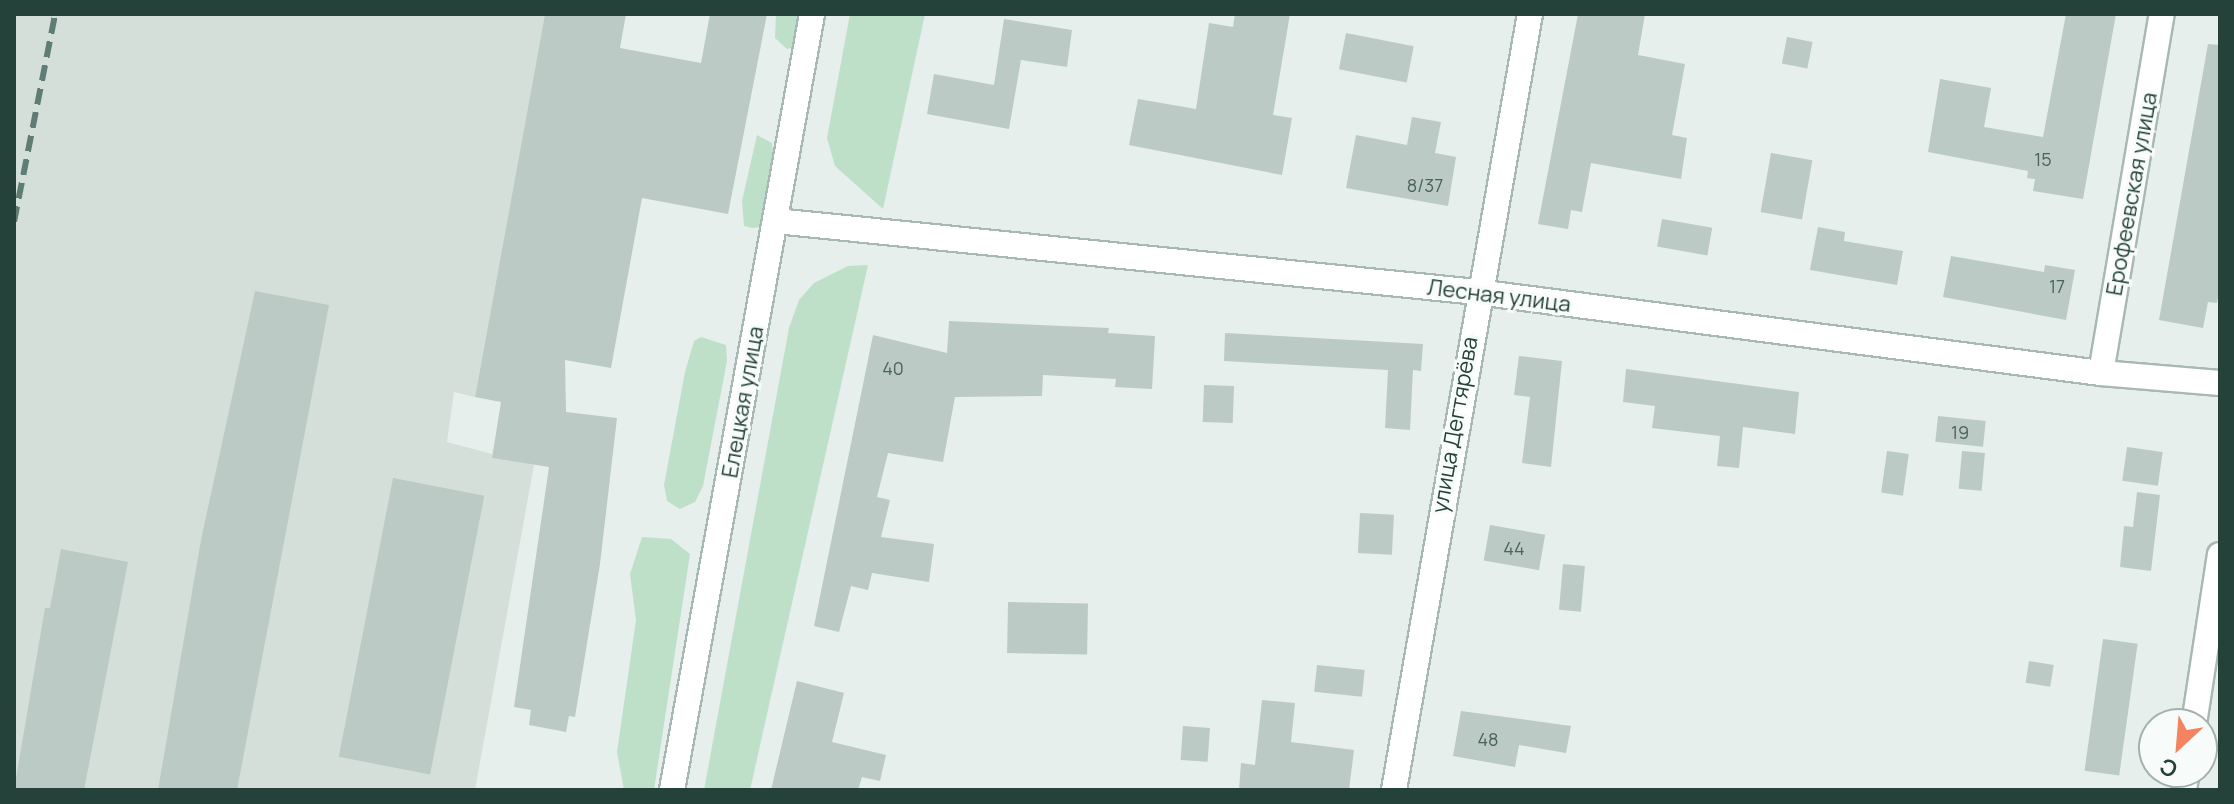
<!DOCTYPE html>
<html>
<head>
<meta charset="utf-8">
<style>
  body { margin:0 }
  #map { position:relative; width:2234px; height:804px; overflow:hidden; background:#e6efeb; font-family:Manrope,sans-serif }
  div>[style] { position:absolute }
  .built>* { inset:0; background:#d4dfda }
  .green>* { inset:0; background:#bfe0c8 }
  .building>* { inset:0; background:#bbcac4; transform-origin:0 0 }
  .roads { filter:drop-shadow(2px 0 #a8b8b2) drop-shadow(-2px 0 #a8b8b2) drop-shadow(0 2px #a8b8b2) drop-shadow(0 -2px #a8b8b2) }
  .street>* { height:24px; margin:-12px; padding:0 12px; transform-origin:12px; border-radius:12px; background:#fff }
  .secondary>* { height:24px; margin:-12px; padding:0 12px; transform-origin:12px; border-radius:12px; background:#fff }
  .rail>* { height:6px; margin-top:-3px; transform-origin:0; background:repeating-linear-gradient(90deg,#5f7d75 0 16px,transparent 0 24px) }
  span { translate:-50% -50%; white-space:nowrap; text-align:center; line-height:1.15; -webkit-text-stroke:6px #f7fbf9; paint-order:stroke }
  .number-label { font-size:18px; color:#4a645c }
  .number-label span { -webkit-text-stroke-width:0 }
  .street-label { font-size:22px; color:#24423a }
  .frame { position:absolute; inset:0; border:16px solid #24423a; pointer-events:none }
  .north { position:absolute; left:2138px; top:708px; width:80px; height:80px; box-sizing:border-box; background:#f7fbf9; border:2px solid #a3b1ad; border-radius:50%; rotate:206deg; font-size:22px; font-weight:700; line-height:32px; text-align:center; color:#24423a }
  .north::after { content:''; display:block; margin:auto; width:28px; height:36px; background:#f4845f; clip-path:polygon(50% 0,100% 100%,50% 72%,0 100%) }
</style>
</head>
<body>
<div id="map">
  <div class="built">
    <div style="clip-path:polygon(14px 14px,545px 14px,475px 397px,454px 392px,447px 442px,534px 465px,475px 790px,14px 790px)"></div>
  </div>
  <div class="green">
    <div style="clip-path:polygon(776px 14px,802px 14px,795px 47px,787px 49px,775px 38px)"></div>
    <div style="clip-path:polygon(850px 14px,925px 14px,883px 209px,835px 166px,827px 138px)"></div>
    <div style="clip-path:polygon(757px 135px,772px 143px,775px 170px,764px 219px,761px 227px,752px 228px,744px 226px,742px 201px)"></div>
    <div style="clip-path:polygon(868px 265px,750px 790px,704px 790px,789px 328px,799px 300px,814px 283px,848px 266px)"></div>
    <div style="clip-path:polygon(701px 337px,726px 345px,727px 361px,703px 486px,695px 502px,680px 509px,667px 501px,664px 485px,685px 372px,694px 341px)"></div>
    <div style="clip-path:polygon(642px 537px,671px 539px,690px 554px,654px 790px,624px 790px,617px 752px,636px 620px,630px 574px)"></div>
  </div>
  <div class="building">
    <div style="clip-path:polygon(545px 14px,626px 14px,620px 48px,701px 63px,710px 14px,767px 14px,728px 214px,642px 198px,611px 368px,565px 360px,566px 412px,617px 418px,600px 564px,575px 717px,569px 716px,566px 732px,529px 725px,531px 710px,514px 707px,549px 467px,492px 458px,501px 402px,475px 397px)"></div>
    <div style="clip-path:polygon(1235px 14px,1290px 14px,1273px 115px,1292px 118px,1282px 175px,1129px 145px,1138px 99px,1196px 109px,1209px 23px,1233px 27px)"></div>
    <div style="clip-path:polygon(1578px 14px,1645px 14px,1638px 55px,1685px 64px,1672px 135px,1687px 138px,1681px 179px,1591px 163px,1582px 212px,1571px 210px,1568px 229px,1538px 224px)"></div>
    <div style="clip-path:polygon(2066px 14px,2116px 14px,2083px 199px,2033px 191px,2035px 179px,2027px 178px,2028px 171px,1928px 152px,1940px 79px,1991px 88px,1984px 127px,2043px 137px)"></div>
    <div style="clip-path:polygon(1004px 19px,1072px 30px,1067px 67px,1021px 60px,1009px 129px,927px 114px,934px 74px,994px 85px)"></div>
    <div style="left:1346px;top:33px;width:69px;height:37px;rotate:11deg"></div>
    <div style="left:1787px;top:37px;width:26px;height:27px;rotate:11deg"></div>
    <div style="clip-path:polygon(2208px 44px,2220px 45px,2220px 284px,2217px 303px,2208px 302px,2203px 328px,2159px 320px)"></div>
    <div style="clip-path:polygon(1412px 117px,1441px 122px,1435px 153px,1456px 157px,1448px 206px,1346px 188px,1356px 135px,1407px 145px)"></div>
    <div style="left:1771px;top:153px;width:42px;height:60px;rotate:10deg"></div>
    <div style="left:1662px;top:219px;width:51px;height:28px;rotate:10deg"></div>
    <div style="clip-path:polygon(1818px 227px,1845px 232px,1844px 241px,1903px 251px,1897px 285px,1810px 270px)"></div>
    <div style="clip-path:polygon(1951px 256px,2044px 272px,2045px 265px,2075px 270px,2066px 320px,1943px 297px)"></div>
    <div style="clip-path:polygon(255px 291px,329px 305px,237px 790px,158px 790px,201px 540px)"></div>
    <div style="clip-path:polygon(949px 321px,1109px 328px,1108px 333px,1155px 336px,1152px 389px,1115px 387px,1116px 379px,1043px 375px,1042px 396px,955px 397px,943px 462px,888px 453px,877px 497px,890px 500px,881px 537px,934px 544px,929px 582px,872px 573px,868px 590px,851px 586px,839px 632px,814px 626px,873px 335px,947px 353px)"></div>
    <div style="clip-path:polygon(1225px 333px,1423px 344px,1421px 371px,1413px 370px,1410px 430px,1385px 428px,1388px 370px,1224px 361px)"></div>
    <div style="clip-path:polygon(1519px 356px,1562px 361px,1551px 467px,1522px 463px,1530px 397px,1514px 395px)"></div>
    <div style="clip-path:polygon(1626px 369px,1799px 392px,1795px 434px,1743px 427px,1739px 468px,1717px 466px,1720px 436px,1652px 428px,1655px 406px,1623px 402px)"></div>
    <div style="left:1204px;top:385px;width:30px;height:37px;rotate:2deg"></div>
    <div style="left:1938px;top:416px;width:48px;height:26px;rotate:6deg"></div>
    <div style="left:2127px;top:447px;width:36px;height:34px;rotate:8deg"></div>
    <div style="left:1887px;top:451px;width:22px;height:42px;rotate:8deg"></div>
    <div style="left:1962px;top:451px;width:23px;height:38px;rotate:5deg"></div>
    <div style="left:393px;top:478px;width:93px;height:284px;rotate:11deg"></div>
    <div style="clip-path:polygon(2137px 492px,2160px 495px,2151px 571px,2120px 567px,2124px 526px,2133px 527px)"></div>
    <div style="left:1360px;top:513px;width:34px;height:40px;rotate:3deg"></div>
    <div style="left:1490px;top:525px;width:56px;height:36px;rotate:10deg"></div>
    <div style="clip-path:polygon(61px 549px,128px 562px,84px 790px,14px 790px,45px 608px,50px 608px)"></div>
    <div style="left:1563px;top:564px;width:22px;height:46px;rotate:5deg"></div>
    <div style="left:1008px;top:602px;width:80px;height:51px;rotate:1deg"></div>
    <div style="left:2103px;top:639px;width:35px;height:133px;rotate:8deg"></div>
    <div style="left:2029px;top:661px;width:25px;height:22px;rotate:9deg"></div>
    <div style="left:1317px;top:665px;width:48px;height:27px;rotate:6deg"></div>
    <div style="clip-path:polygon(797px 681px,844px 693px,832px 742px,886px 755px,880px 781px,862px 777px,858px 790px,771px 790px)"></div>
    <div style="clip-path:polygon(1262px 700px,1295px 703px,1291px 742px,1354px 750px,1349px 790px,1239px 790px,1241px 763px,1255px 765px)"></div>
    <div style="clip-path:polygon(1461px 711px,1571px 726px,1566px 753px,1519px 745px,1515px 767px,1453px 756px)"></div>
    <div style="left:1183px;top:726px;width:27px;height:34px;rotate:4deg"></div>
  </div>
  <div class="roads">
    <div class="street">
      <div style="left:776px;top:221px;width:705px;rotate:5.78deg"></div>
      <div style="left:1477px;top:292px;width:629px;rotate:7.4deg"></div>
      <div style="left:2101px;top:373px;width:119px;rotate:4.8deg"></div>
      <div style="left:2101px;top:373px;width:364px;rotate:-80.4deg"></div>
      <div style="left:2194px;top:724px;width:171px;rotate:-81.3deg"></div>
      <div style="left:1394px;top:790px;width:788px;rotate:-80.06deg"></div>
      <div style="left:2184px;top:790px;width:18px;rotate:-81deg"></div>
    </div>
    <div class="secondary">
      <div style="left:672px;top:790px;width:789px;rotate:-79.77deg"></div>
    </div>
  </div>
  <div class="rail">
    <div style="left:14px;top:222px;width:212px;rotate:-78.8deg"></div>
  </div>
  <div class="number-label">
    <span style="left:2043px;top:159px">15</span>
    <span style="left:1425px;top:185px">8/37</span>
    <span style="left:2057px;top:286px">17</span>
    <span style="left:893px;top:368px">40</span>
    <span style="left:1960px;top:432px">19</span>
    <span style="left:1514px;top:548px">44</span>
    <span style="left:1488px;top:739px">48</span>
  </div>
  <div class="street-label">
    <span style="left:2132px;top:194px;rotate:-80deg">Ерофеевская улица</span>
    <span style="left:1499px;top:296px;rotate:7deg">Лесная улица</span>
    <span style="left:743px;top:402px;rotate:-80deg">Елецкая улица</span>
    <span style="left:1455px;top:425px;rotate:-80deg">улица Дегтярёва</span>
  </div>
  <div class="frame"></div>
  <div class="north">С</div>
</div>
</body>
</html>
